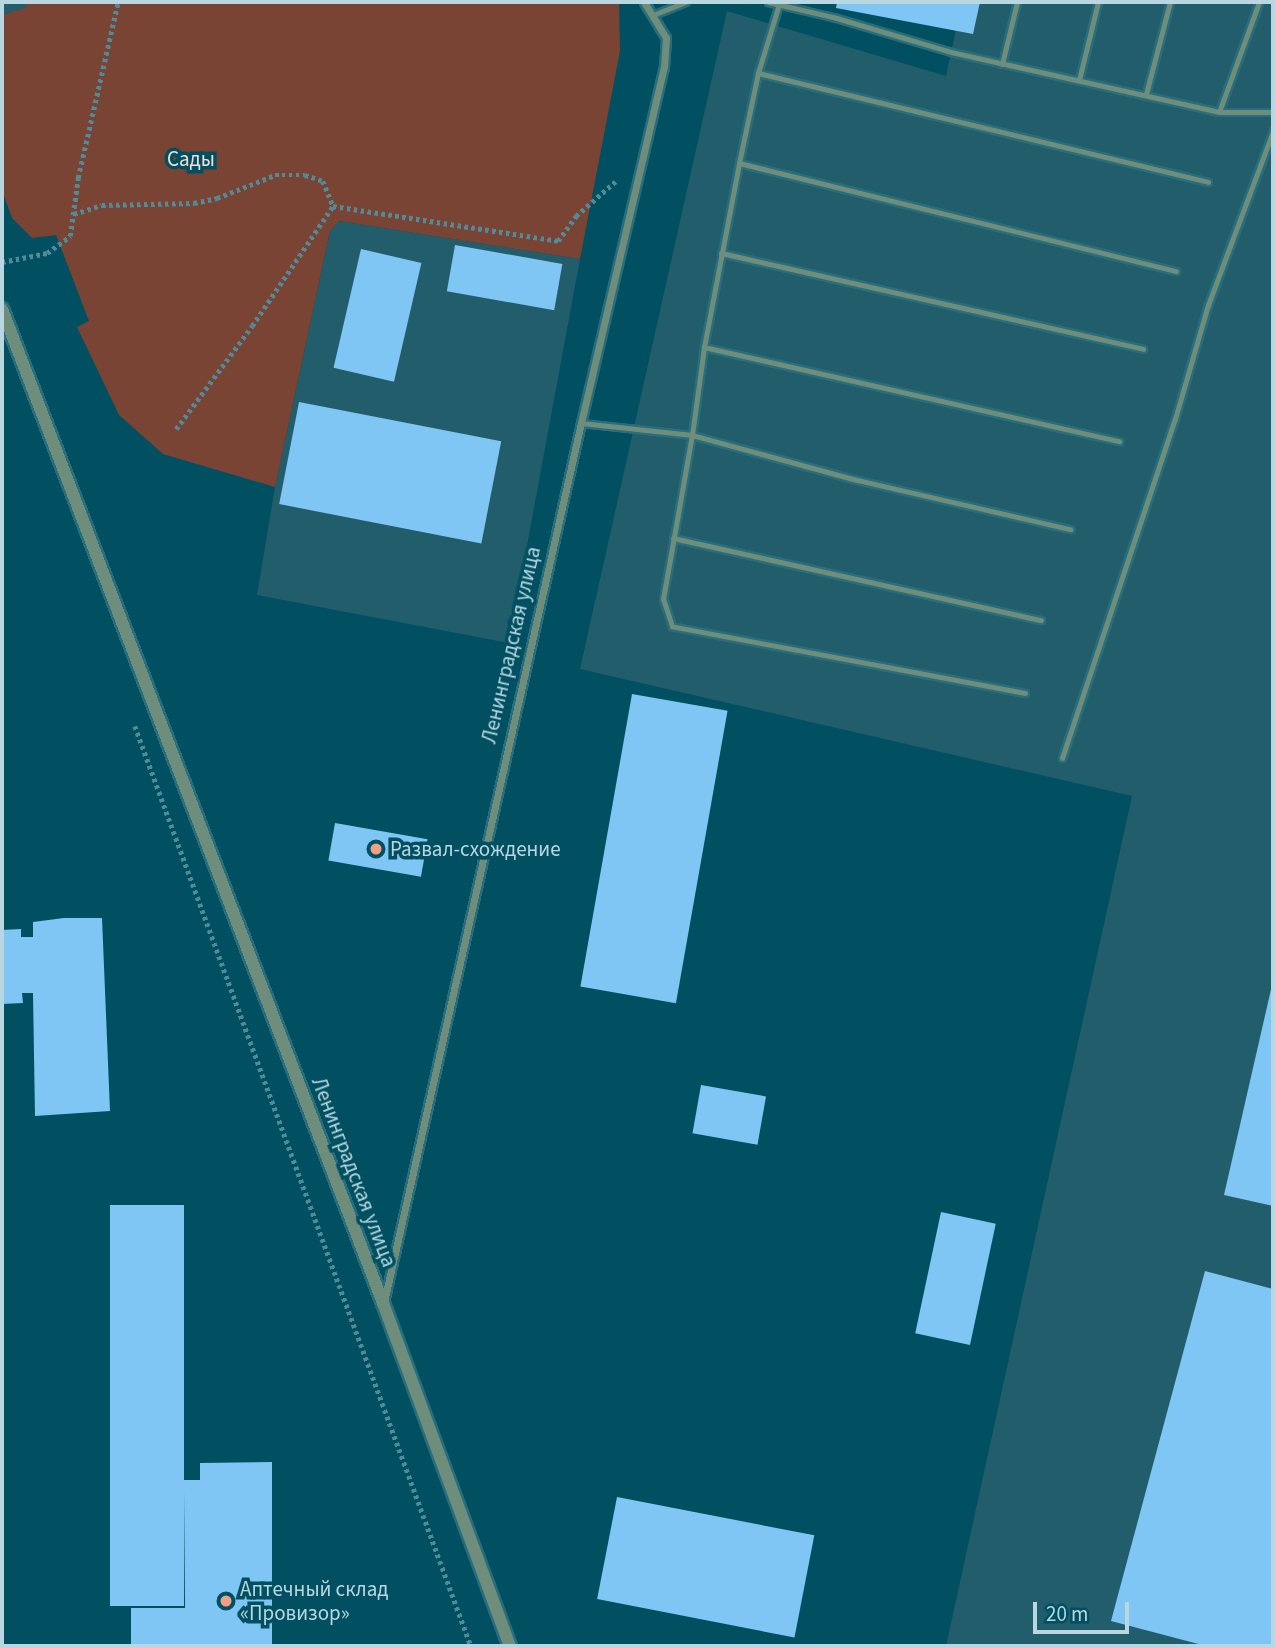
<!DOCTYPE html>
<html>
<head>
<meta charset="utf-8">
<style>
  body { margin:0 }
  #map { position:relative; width:1275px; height:1648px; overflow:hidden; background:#005061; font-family:"Source Sans 3",sans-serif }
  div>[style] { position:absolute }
  .built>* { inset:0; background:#225d6c }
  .green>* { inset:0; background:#794433 }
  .building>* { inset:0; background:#80c6f5; transform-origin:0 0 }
  .path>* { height:4.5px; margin-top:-2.25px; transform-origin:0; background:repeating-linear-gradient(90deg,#518b99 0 3.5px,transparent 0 7px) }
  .roads { filter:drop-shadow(2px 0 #286e7d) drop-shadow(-2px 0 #286e7d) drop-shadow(0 2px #286e7d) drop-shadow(0 -2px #286e7d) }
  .service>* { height:5px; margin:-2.5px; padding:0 2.5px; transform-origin:2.5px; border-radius:2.5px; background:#6e8d7b }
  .minor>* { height:7px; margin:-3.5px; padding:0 3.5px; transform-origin:3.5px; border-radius:3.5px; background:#6e8d7b }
  .tertiary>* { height:12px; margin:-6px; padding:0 6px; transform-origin:6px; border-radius:6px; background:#6e8d7b }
  .dots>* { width:19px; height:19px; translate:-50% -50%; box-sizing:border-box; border:4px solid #005061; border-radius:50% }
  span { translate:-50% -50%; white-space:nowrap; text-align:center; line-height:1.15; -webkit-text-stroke:7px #005061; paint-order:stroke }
  .park-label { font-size:21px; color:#f3ddd6 }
  .street-label { font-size:21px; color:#b8d7e1 }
  .poi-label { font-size:21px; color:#b8d7e1 }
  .left { translate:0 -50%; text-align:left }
  .frame { position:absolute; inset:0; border:4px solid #b8d7e1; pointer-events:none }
  .scale { position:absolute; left:1033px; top:1602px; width:96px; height:32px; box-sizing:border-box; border:4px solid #b8d7e1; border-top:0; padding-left:9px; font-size:21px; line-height:24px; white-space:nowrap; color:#b8d7e1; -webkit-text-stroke:5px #005061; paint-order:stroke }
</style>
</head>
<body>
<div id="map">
  <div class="built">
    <div style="clip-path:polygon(2px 2px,25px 2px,27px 7px,2px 15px)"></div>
    <div style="clip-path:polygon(962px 2px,1273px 2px,1273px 1646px,946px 1646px,1132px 796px,580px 669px,727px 11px,946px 76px)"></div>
    <div style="clip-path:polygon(339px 221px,580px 259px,509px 643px,257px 595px,275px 487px,330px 231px)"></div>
  </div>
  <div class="green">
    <div style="clip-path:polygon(25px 2px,619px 2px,620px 51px,580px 259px,339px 221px,330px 231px,275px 487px,163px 454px,119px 415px,77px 327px,89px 321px,56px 235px,32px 238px,12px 218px,2px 190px,2px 15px,27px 7px)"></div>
  </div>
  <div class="building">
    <div style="clip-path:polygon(837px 2px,980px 2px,973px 34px,836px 8px)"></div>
    <div style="left:455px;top:245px;width:109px;height:47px;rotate:10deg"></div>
    <div style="left:361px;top:249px;width:62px;height:122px;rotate:13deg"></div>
    <div style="left:299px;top:402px;width:206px;height:104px;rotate:11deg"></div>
    <div style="left:632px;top:694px;width:97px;height:297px;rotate:10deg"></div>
    <div style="left:335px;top:823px;width:94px;height:38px;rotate:10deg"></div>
    <div style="clip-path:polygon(64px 918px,102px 918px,110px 1111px,35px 1116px,33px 993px,22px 993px,23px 1003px,2px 1004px,2px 930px,21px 929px,21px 937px,33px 937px,33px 922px)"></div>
    <div style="clip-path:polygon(1272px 985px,1273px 985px,1273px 1206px,1224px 1195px)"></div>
    <div style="left:701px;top:1085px;width:66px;height:49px;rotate:10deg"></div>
    <div style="clip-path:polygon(110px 1205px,184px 1205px,184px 1480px,200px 1480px,200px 1463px,272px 1462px,272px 1646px,131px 1646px,131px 1608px,185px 1608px,185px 1491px,184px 1606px,110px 1606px)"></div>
    <div style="left:941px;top:1212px;width:56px;height:124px;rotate:12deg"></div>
    <div style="clip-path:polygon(1205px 1271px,1273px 1289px,1273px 1646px,1206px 1646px,1111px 1621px)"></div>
    <div style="left:617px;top:1497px;width:201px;height:104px;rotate:11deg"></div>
  </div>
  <div class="path">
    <div style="left:74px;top:214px;width:29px;rotate:-18deg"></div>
    <div style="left:102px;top:205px;width:92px;rotate:-1.2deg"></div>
    <div style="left:194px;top:203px;width:24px;rotate:-12deg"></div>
    <div style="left:217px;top:198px;width:62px;rotate:-21.6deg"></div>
    <div style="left:275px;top:175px;width:30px"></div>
    <div style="left:305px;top:175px;width:19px;rotate:18deg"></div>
    <div style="left:323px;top:181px;width:27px;rotate:68deg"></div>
    <div style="left:333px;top:206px;width:228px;rotate:8.8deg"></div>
    <div style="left:558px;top:241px;width:31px;rotate:-54deg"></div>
    <div style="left:576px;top:216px;width:55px;rotate:-41.3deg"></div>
    <div style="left:2px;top:262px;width:46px;rotate:-11.3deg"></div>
    <div style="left:47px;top:253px;width:29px;rotate:-36deg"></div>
    <div style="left:70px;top:236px;width:59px;rotate:-82.1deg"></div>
    <div style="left:78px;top:178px;width:180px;rotate:-77.2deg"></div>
    <div style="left:176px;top:429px;width:128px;rotate:-53.6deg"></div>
    <div style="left:252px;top:326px;width:145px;rotate:-56deg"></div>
    <div style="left:135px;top:726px;width:979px;rotate:69.94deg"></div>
  </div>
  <div class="roads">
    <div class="service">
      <div style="left:768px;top:2px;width:67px;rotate:13deg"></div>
      <div style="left:833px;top:17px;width:123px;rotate:16.5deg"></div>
      <div style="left:951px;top:52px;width:275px;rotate:12.6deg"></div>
      <div style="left:1219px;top:112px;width:54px"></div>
      <div style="left:653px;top:15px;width:35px;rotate:-22deg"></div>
      <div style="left:1002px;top:64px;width:64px;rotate:-76.4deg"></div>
      <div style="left:758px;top:73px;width:463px;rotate:13.6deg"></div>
      <div style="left:1079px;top:80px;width:80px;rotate:-76.3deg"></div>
      <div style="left:1146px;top:94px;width:95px;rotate:-75.4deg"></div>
      <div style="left:1219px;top:112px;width:117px;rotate:-70deg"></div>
      <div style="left:739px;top:163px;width:450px;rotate:13.9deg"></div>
      <div style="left:721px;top:253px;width:433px;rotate:12.8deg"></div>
      <div style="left:704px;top:347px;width:426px;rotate:12.8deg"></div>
      <div style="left:581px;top:423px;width:112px;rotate:6.2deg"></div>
      <div style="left:692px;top:435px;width:89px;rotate:-82.2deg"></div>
      <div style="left:704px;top:347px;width:187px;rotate:-79.2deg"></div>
      <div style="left:739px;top:163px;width:92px;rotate:-78.1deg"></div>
      <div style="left:758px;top:73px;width:72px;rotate:-73.1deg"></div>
      <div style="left:673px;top:538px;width:377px;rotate:12.6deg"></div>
      <div style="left:1025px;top:693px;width:359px;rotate:-169.3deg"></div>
      <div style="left:672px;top:626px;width:28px;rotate:-108deg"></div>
      <div style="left:663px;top:599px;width:167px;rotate:-80deg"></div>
      <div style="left:692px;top:435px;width:171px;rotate:15.3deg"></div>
      <div style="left:857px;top:480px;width:219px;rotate:13deg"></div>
      <div style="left:1062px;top:758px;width:357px;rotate:-71.6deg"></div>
      <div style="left:1175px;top:419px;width:119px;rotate:-73.9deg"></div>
      <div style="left:1208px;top:305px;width:186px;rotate:-69.5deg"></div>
    </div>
    <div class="minor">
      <div style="left:384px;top:1302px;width:901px;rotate:-77.37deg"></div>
      <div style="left:581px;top:423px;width:366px;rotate:-76.9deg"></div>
      <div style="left:664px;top:67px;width:29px;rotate:-86deg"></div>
      <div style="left:666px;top:38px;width:42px;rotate:-121.4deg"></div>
    </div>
    <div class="tertiary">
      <div style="left:2px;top:309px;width:1065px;rotate:69.03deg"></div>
      <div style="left:383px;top:1303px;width:366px;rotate:69.7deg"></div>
    </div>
  </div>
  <div class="dots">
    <div style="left:376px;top:849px;background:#f39f84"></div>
    <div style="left:226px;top:1601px;background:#f39f84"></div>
  </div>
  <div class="park-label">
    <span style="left:191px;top:159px">Сады</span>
  </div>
  <div class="street-label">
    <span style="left:511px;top:645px;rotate:-77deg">Ленинградская улица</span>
    <span style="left:354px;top:1172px;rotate:69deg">Ленинградская улица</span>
  </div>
  <div class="poi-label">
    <span class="left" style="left:390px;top:849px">Развал-схождение</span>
    <span class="left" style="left:240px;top:1601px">Аптечный склад<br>«Провизор»</span>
  </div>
  <div class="frame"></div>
  <div class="scale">20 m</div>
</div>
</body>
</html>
